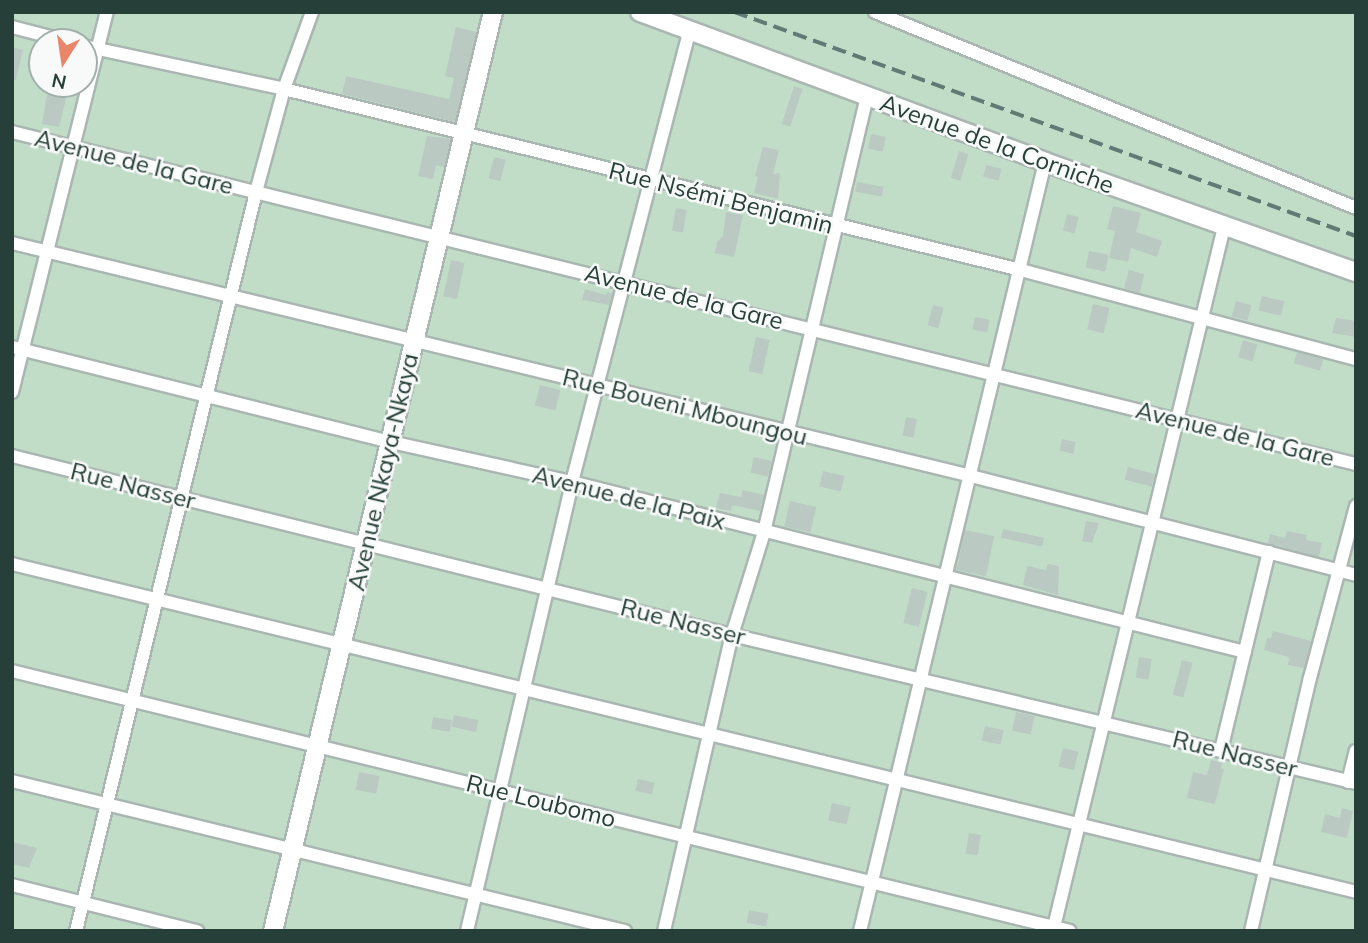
<!DOCTYPE html>
<html>
<head>
<meta charset="utf-8">
<style>
  body { margin:0 }
  #map { position:relative; width:1368px; height:943px; overflow:hidden; background:#e6eeea; font-family:Mulish,sans-serif }
  div>[style] { position:absolute }
  .green>* { inset:0; background:#c1ddc8 }
  .building>* { inset:0; background:#bbc9c3; transform-origin:0 0 }
  .roads { filter:drop-shadow(2px 0 #a9b6b1) drop-shadow(-2px 0 #a9b6b1) drop-shadow(0 2px #a9b6b1) drop-shadow(0 -2px #a9b6b1) }
  .street>* { height:12px; margin:-6px; padding:0 6px; transform-origin:6px; border-radius:6px; background:#fff }
  .secondary>* { height:18px; margin:-9px; padding:0 9px; transform-origin:9px; border-radius:9px; background:#fff }
  .rail>* { height:3.5px; margin-top:-1.75px; transform-origin:0; background:repeating-linear-gradient(90deg,#617a73 0 14px,transparent 0 21px) }
  span { translate:-50% -50%; white-space:nowrap; text-align:center; line-height:1.15; -webkit-text-stroke:5px #f7faf8; paint-order:stroke }
  .street-label { font-size:24px; color:#263f38 }
  .frame { position:absolute; inset:0; border:14px solid #263f38; pointer-events:none }
  .north { position:absolute; left:28px; top:28px; width:70px; height:70px; box-sizing:border-box; background:#f7faf8; border:2px solid #a3afab; border-radius:50%; rotate:192deg; font-size:19px; font-weight:700; line-height:28px; text-align:center; color:#263f38 }
  .north::after { content:''; display:block; margin:auto; width:24px; height:32px; background:#e98669; clip-path:polygon(50% 0,100% 100%,50% 72%,0 100%) }
</style>
</head>
<body>
<div id="map">
  <div class="green">
    <div style="clip-path:polygon(evenodd,12px 12px,1356px 12px,1356px 931px,12px 931px,12px 12px,42px 42px,84px 42px,84px 84px,42px 84px,42px 42px)"></div>
  </div>
  <div class="building">
    <div style="clip-path:polygon(456px 27px,477px 32px,455px 122px,342px 94px,346px 76px,449px 99px,454px 78px,445px 76px)"></div>
    <div style="clip-path:polygon(12px 47px,23px 50px,16px 80px,12px 80px)"></div>
    <div style="left:794px;top:86px;width:9px;height:40px;rotate:18deg"></div>
    <div style="clip-path:polygon(48px 90px,67px 95px,59px 127px,42px 124px)"></div>
    <div style="left:871px;top:134px;width:15px;height:15px;rotate:11deg"></div>
    <div style="clip-path:polygon(427px 136px,451px 139px,444px 167px,436px 165px,433px 179px,418px 176px)"></div>
    <div style="clip-path:polygon(763px 147px,779px 150px,773px 174px,780px 173px,778px 199px,754px 193px,758px 177px,755px 176px)"></div>
    <div style="left:959px;top:151px;width:10px;height:28px;rotate:17deg"></div>
    <div style="left:494px;top:157px;width:12px;height:22px;rotate:14deg"></div>
    <div style="left:986px;top:165px;width:16px;height:12px;rotate:14deg"></div>
    <div style="left:857px;top:182px;width:27px;height:10px;rotate:10deg"></div>
    <div style="clip-path:polygon(1113px 206px,1141px 213px,1136px 232px,1162px 241px,1157px 257px,1131px 248px,1128px 262px,1109px 258px,1115px 231px,1107px 229px)"></div>
    <div style="left:676px;top:208px;width:11px;height:23px;rotate:10deg"></div>
    <div style="clip-path:polygon(726px 212px,743px 215px,734px 257px,715px 253px,717px 242px,723px 236px)"></div>
    <div style="left:1067px;top:214px;width:12px;height:17px;rotate:14deg"></div>
    <div style="left:1089px;top:251px;width:20px;height:17px;rotate:11deg"></div>
    <div style="left:451px;top:260px;width:14px;height:37px;rotate:12deg"></div>
    <div style="left:1129px;top:270px;width:16px;height:19px;rotate:15deg"></div>
    <div style="clip-path:polygon(585px 289px,606px 295px,607px 292px,612px 293px,609px 305px,582px 300px)"></div>
    <div style="left:1262px;top:296px;width:23px;height:15px;rotate:13deg"></div>
    <div style="left:1236px;top:301px;width:16px;height:16px;rotate:15deg"></div>
    <div style="left:1093px;top:304px;width:17px;height:26px;rotate:13deg"></div>
    <div style="left:933px;top:305px;width:11px;height:21px;rotate:15deg"></div>
    <div style="left:975px;top:317px;width:15px;height:13px;rotate:11deg"></div>
    <div style="clip-path:polygon(1336px 318px,1356px 321px,1356px 337px,1332px 333px)"></div>
    <div style="left:756px;top:337px;width:14px;height:35px;rotate:12deg"></div>
    <div style="left:1243px;top:340px;width:15px;height:18px;rotate:16deg"></div>
    <div style="left:1297px;top:352px;width:27px;height:12px;rotate:15deg"></div>
    <div style="left:540px;top:385px;width:21px;height:21px;rotate:14deg"></div>
    <div style="left:906px;top:417px;width:11px;height:19px;rotate:10deg"></div>
    <div style="left:1062px;top:439px;width:14px;height:12px;rotate:12deg"></div>
    <div style="left:754px;top:457px;width:18px;height:16px;rotate:13deg"></div>
    <div style="left:1128px;top:467px;width:28px;height:13px;rotate:15deg"></div>
    <div style="left:823px;top:471px;width:22px;height:16px;rotate:13deg"></div>
    <div style="clip-path:polygon(743px 490px,764px 495px,760px 511px,732px 505px,731px 511px,716px 508px,720px 493px,741px 497px)"></div>
    <div style="left:790px;top:501px;width:27px;height:26px;rotate:13deg"></div>
    <div style="clip-path:polygon(1086px 521px,1099px 523px,1092px 543px,1082px 541px)"></div>
    <div style="left:1003px;top:529px;width:42px;height:9px;rotate:12deg"></div>
    <div style="left:965px;top:530px;width:30px;height:41px;rotate:12deg"></div>
    <div style="clip-path:polygon(1287px 531px,1307px 535px,1306px 540px,1322px 543px,1319px 557px,1268px 543px,1270px 534px,1285px 538px)"></div>
    <div style="clip-path:polygon(1048px 564px,1059px 566px,1058px 595px,1023px 585px,1027px 566px,1046px 570px)"></div>
    <div style="left:912px;top:588px;width:16px;height:36px;rotate:14deg"></div>
    <div style="clip-path:polygon(1273px 631px,1311px 641px,1304px 668px,1288px 665px,1289px 657px,1264px 650px,1267px 638px,1271px 638px)"></div>
    <div style="left:1139px;top:657px;width:13px;height:21px;rotate:9deg"></div>
    <div style="left:1182px;top:660px;width:11px;height:36px;rotate:15deg"></div>
    <div style="left:1016px;top:712px;width:19px;height:19px;rotate:12deg"></div>
    <div style="left:454px;top:715px;width:25px;height:12px;rotate:12deg"></div>
    <div style="left:433px;top:717px;width:19px;height:12px;rotate:9deg"></div>
    <div style="left:985px;top:726px;width:19px;height:15px;rotate:12deg"></div>
    <div style="left:1063px;top:748px;width:16px;height:19px;rotate:14deg"></div>
    <div style="clip-path:polygon(1211px 760px,1222px 763px,1221px 768px,1224px 769px,1215px 804px,1187px 798px,1193px 772px,1207px 775px)"></div>
    <div style="left:359px;top:772px;width:21px;height:18px;rotate:11deg"></div>
    <div style="left:638px;top:779px;width:17px;height:12px;rotate:13deg"></div>
    <div style="left:832px;top:803px;width:19px;height:18px;rotate:12deg"></div>
    <div style="clip-path:polygon(1342px 808px,1353px 811px,1347px 838px,1321px 832px,1325px 814px,1340px 818px)"></div>
    <div style="left:969px;top:833px;width:12px;height:21px;rotate:9deg"></div>
    <div style="clip-path:polygon(12px 842px,37px 848px,29px 868px,12px 864px)"></div>
    <div style="left:749px;top:910px;width:20px;height:13px;rotate:11deg"></div>
  </div>
  <div class="roads">
    <div class="street">
      <div style="left:875px;top:12px;width:519px;rotate:22.17deg"></div>
      <div style="left:12px;top:27px;width:60px;rotate:14.5deg"></div>
      <div style="left:84px;top:46px;width:205px;rotate:12.1deg"></div>
      <div style="left:284px;top:89px;width:759px;rotate:13.8deg"></div>
      <div style="left:1021px;top:270px;width:347px;rotate:14.9deg"></div>
      <div style="left:12px;top:132px;width:1384px;rotate:13.88deg"></div>
      <div style="left:12px;top:243px;width:983px;rotate:13.65deg"></div>
      <div style="left:967px;top:475px;width:402px;rotate:14.4deg"></div>
      <div style="left:12px;top:347px;width:391px;rotate:14.1deg"></div>
      <div style="left:391px;top:442px;width:185px;rotate:12.5deg"></div>
      <div style="left:572px;top:482px;width:694px;rotate:14.18deg"></div>
      <div style="left:12px;top:392px;width:392px;rotate:-76deg"></div>
      <div style="left:12px;top:456px;width:742px;rotate:13.96deg"></div>
      <div style="left:732px;top:635px;width:641px;rotate:13.34deg"></div>
      <div style="left:12px;top:564px;width:1383px;rotate:13.71deg"></div>
      <div style="left:12px;top:671px;width:1089px;rotate:13.81deg"></div>
      <div style="left:1221px;top:750px;width:204px;rotate:-76.4deg"></div>
      <div style="left:12px;top:781px;width:631px;rotate:13.75deg"></div>
      <div style="left:1348px;top:782px;width:32px;rotate:-76deg"></div>
      <div style="left:12px;top:885px;width:191px;rotate:14deg"></div>
      <div style="left:76px;top:931px;width:761px;rotate:-76.31deg"></div>
      <div style="left:256px;top:192px;width:107px;rotate:-74.8deg"></div>
      <div style="left:284px;top:89px;width:82px;rotate:-70deg"></div>
      <div style="left:467px;top:931px;width:461px;rotate:-76.8deg"></div>
      <div style="left:572px;top:482px;width:468px;rotate:-75.4deg"></div>
      <div style="left:664px;top:931px;width:304px;rotate:-77.1deg"></div>
      <div style="left:732px;top:635px;width:108px;rotate:-72.7deg"></div>
      <div style="left:764px;top:532px;width:448px;rotate:-76.7deg"></div>
      <div style="left:860px;top:931px;width:791px;rotate:-76.47deg"></div>
      <div style="left:1053px;top:931px;width:724px;rotate:-76.35deg"></div>
      <div style="left:1251px;top:931px;width:260px;rotate:-76.9deg"></div>
      <div style="left:1310px;top:678px;width:178px;rotate:-75deg"></div>
    </div>
    <div class="secondary">
      <div style="left:640px;top:12px;width:432px;rotate:20.3deg"></div>
      <div style="left:1045px;top:162px;width:330px;rotate:19.5deg"></div>
      <div style="left:273px;top:931px;width:945px;rotate:-76.54deg"></div>
    </div>
  </div>
  <div class="rail">
    <div style="left:734px;top:12px;width:661px;rotate:19.81deg"></div>
  </div>
  <div class="street-label">
    <span style="left:997px;top:144px;rotate:20deg">Avenue de la Corniche</span>
    <span style="left:134px;top:162px;rotate:14deg">Avenue de la Gare</span>
    <span style="left:721px;top:198px;rotate:14deg">Rue Nsémi Benjamin</span>
    <span style="left:684px;top:297px;rotate:14deg">Avenue de la Gare</span>
    <span style="left:685px;top:407px;rotate:14deg">Rue Boueni Mboungou</span>
    <span style="left:1235px;top:434px;rotate:14deg">Avenue de la Gare</span>
    <span style="left:383px;top:472px;rotate:-77deg">Avenue Nkaya-Nkaya</span>
    <span style="left:133px;top:486px;rotate:14deg">Rue Nasser</span>
    <span style="left:629px;top:498px;rotate:14deg">Avenue de la Paix</span>
    <span style="left:683px;top:622px;rotate:14deg">Rue Nasser</span>
    <span style="left:1235px;top:754px;rotate:14deg">Rue Nasser</span>
    <span style="left:541px;top:801px;rotate:14deg">Rue Loubomo</span>
  </div>
  <div class="frame"></div>
  <div class="north">N</div>
</div>
</body>
</html>
